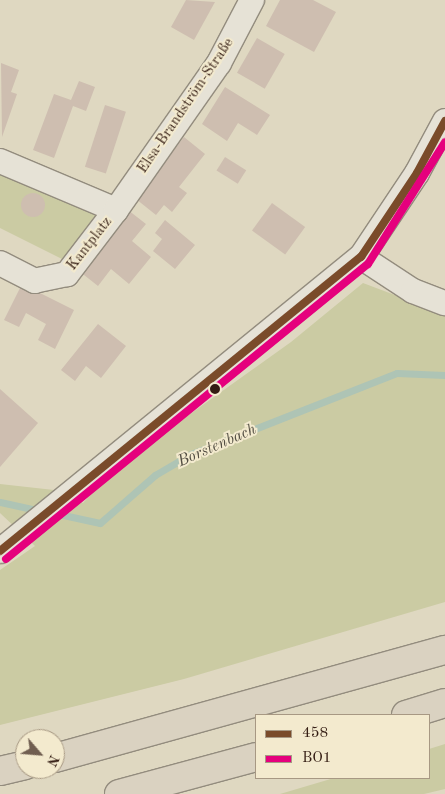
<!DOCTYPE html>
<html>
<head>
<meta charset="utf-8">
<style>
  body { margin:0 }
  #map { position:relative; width:445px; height:794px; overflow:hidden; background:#dfd8c1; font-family:"Old Standard TT",serif }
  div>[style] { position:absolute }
  .green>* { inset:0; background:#cbcba3 }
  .stream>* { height:7px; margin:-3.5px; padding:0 3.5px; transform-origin:3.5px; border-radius:3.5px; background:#aec4b5 }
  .building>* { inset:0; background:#cebeb0; transform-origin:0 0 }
  .round { border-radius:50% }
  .roads { filter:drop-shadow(1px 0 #938c7e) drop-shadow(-1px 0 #938c7e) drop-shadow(0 1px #938c7e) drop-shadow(0 -1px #938c7e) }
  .street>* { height:24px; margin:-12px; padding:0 12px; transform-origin:12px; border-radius:12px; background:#e6e2d6 }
  .highway>* { height:28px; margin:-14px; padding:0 14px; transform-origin:14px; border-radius:14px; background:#dad2c1 }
  .bus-1>* { height:8px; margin:-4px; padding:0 4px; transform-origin:4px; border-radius:4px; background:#7a4b2a }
  .bus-2>* { height:8px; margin:-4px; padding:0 4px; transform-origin:4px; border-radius:4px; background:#e5007d }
  .dots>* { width:14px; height:14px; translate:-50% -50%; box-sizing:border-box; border:2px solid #f3eace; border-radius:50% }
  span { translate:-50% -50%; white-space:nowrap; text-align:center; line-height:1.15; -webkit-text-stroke:4px #f3eace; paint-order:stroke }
  .street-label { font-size:15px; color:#341d13 }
  .water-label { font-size:16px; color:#524d42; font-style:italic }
  .legend { position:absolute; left:255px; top:714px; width:175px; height:65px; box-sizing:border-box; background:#f3eace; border:1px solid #a79883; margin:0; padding:6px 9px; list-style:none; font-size:15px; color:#341d13 }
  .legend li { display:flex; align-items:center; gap:10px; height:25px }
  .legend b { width:25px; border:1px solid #a79883 }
  .north { position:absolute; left:15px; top:729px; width:50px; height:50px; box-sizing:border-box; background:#f3eace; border:1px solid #a79883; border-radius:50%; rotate:117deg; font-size:14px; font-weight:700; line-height:20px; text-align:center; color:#341d13 }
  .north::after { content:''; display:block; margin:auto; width:18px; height:22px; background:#705e50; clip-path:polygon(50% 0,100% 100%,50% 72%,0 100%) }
</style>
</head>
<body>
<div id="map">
  <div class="green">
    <div style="clip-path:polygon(0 162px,115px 210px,74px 265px,0 228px)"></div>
    <div style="clip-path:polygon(363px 283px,445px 314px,445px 602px,184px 679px,0 725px,0 570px,35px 546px,0 513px,0 484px,63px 491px,83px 503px,116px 467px,291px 342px)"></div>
    <div style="clip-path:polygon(445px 744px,445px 789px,424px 794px,280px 794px,334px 778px,429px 778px,429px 749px)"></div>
  </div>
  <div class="stream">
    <div style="left:0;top:502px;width:42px;rotate:12.4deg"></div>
    <div style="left:54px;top:513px;width:47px;rotate:12.3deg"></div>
    <div style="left:100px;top:523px;width:73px;rotate:-41.1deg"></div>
    <div style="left:155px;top:475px;width:42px;rotate:-30.3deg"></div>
    <div style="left:191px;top:454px;width:221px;rotate:-21.5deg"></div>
    <div style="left:397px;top:373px;width:48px;rotate:2.4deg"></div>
  </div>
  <div class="building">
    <div style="clip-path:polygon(186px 0,215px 2px,194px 40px,171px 27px)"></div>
    <div style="clip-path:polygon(280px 0,313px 0,336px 12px,314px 52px,266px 26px)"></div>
    <div style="left:257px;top:38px;width:32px;height:40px;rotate:30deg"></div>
    <div style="clip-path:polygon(1px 63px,19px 70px,11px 92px,17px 94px,2px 137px)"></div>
    <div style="clip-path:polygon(79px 81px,95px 87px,86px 111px,73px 106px,54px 158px,33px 150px,54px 94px,71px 100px)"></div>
    <div style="clip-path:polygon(225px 87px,270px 115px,257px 135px,238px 123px,227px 141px,202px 124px)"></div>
    <div style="left:105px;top:105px;width:22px;height:65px;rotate:18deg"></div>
    <div style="clip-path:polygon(184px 137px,205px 154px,179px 187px,187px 193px,172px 212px,164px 205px,156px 215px,136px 199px)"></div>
    <div style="left:225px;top:157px;width:25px;height:16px;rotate:32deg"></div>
    <div class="round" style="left:21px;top:193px;width:24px;height:24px"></div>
    <div style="left:272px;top:203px;width:41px;height:34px;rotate:36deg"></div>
    <div style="clip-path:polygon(128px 210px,146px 224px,132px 241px,151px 257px,129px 284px,111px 269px,98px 286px,79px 271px)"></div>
    <div style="clip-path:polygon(165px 220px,195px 245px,175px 269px,153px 251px,162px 239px,155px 233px)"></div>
    <div style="clip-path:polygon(22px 284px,74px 310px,55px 349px,38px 340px,46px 324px,26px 313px,19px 327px,4px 320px)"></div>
    <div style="clip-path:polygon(98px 324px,126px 346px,101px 378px,86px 366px,75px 381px,61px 370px)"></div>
    <div style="clip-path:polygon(0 389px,38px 423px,0 467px)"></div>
  </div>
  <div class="roads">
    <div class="street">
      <div style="left:0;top:161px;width:126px;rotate:22.9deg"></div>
      <div style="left:116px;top:210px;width:81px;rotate:127.4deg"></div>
      <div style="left:67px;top:274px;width:33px;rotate:168deg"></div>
      <div style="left:35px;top:281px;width:39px;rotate:-153deg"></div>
      <div style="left:116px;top:210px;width:179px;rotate:-55deg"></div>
      <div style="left:219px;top:63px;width:71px;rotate:-62.4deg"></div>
      <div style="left:361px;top:257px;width:62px;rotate:33.2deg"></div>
      <div style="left:413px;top:291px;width:34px;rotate:21deg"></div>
      <div style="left:0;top:551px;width:466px;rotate:-39.2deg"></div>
      <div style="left:361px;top:257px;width:101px;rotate:-56.3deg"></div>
      <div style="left:417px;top:173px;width:59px;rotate:-61.7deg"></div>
    </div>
    <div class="highway">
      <div style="left:406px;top:715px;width:41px;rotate:-17.1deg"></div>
      <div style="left:55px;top:758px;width:405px;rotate:-15.5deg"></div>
      <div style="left:0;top:771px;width:26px;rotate:-13deg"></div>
      <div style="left:119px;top:794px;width:142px;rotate:-15.1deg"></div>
    </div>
  </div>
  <div class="bus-1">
    <div style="left:0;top:551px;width:466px;rotate:-39.2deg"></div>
    <div style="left:361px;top:257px;width:101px;rotate:-56.3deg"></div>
    <div style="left:417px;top:173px;width:59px;rotate:-61.7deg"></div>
  </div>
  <div class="bus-2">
    <div style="left:6px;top:559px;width:467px;rotate:-39.2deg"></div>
    <div style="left:368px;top:264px;width:144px;rotate:-57.7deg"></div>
  </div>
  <div class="dots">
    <div style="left:215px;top:389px;background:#341d13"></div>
  </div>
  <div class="street-label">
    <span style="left:186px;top:106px;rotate:-56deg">Elsa-Brandström-Straße</span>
    <span style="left:90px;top:244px;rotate:-52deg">Kantplatz</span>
  </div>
  <div class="water-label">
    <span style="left:217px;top:446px;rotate:-24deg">Borstenbach</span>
  </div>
  <ul class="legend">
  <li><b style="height:6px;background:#7a4b2a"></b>458</li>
  <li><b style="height:6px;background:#e5007d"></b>BO1</li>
  </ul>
  <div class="north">N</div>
</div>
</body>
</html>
